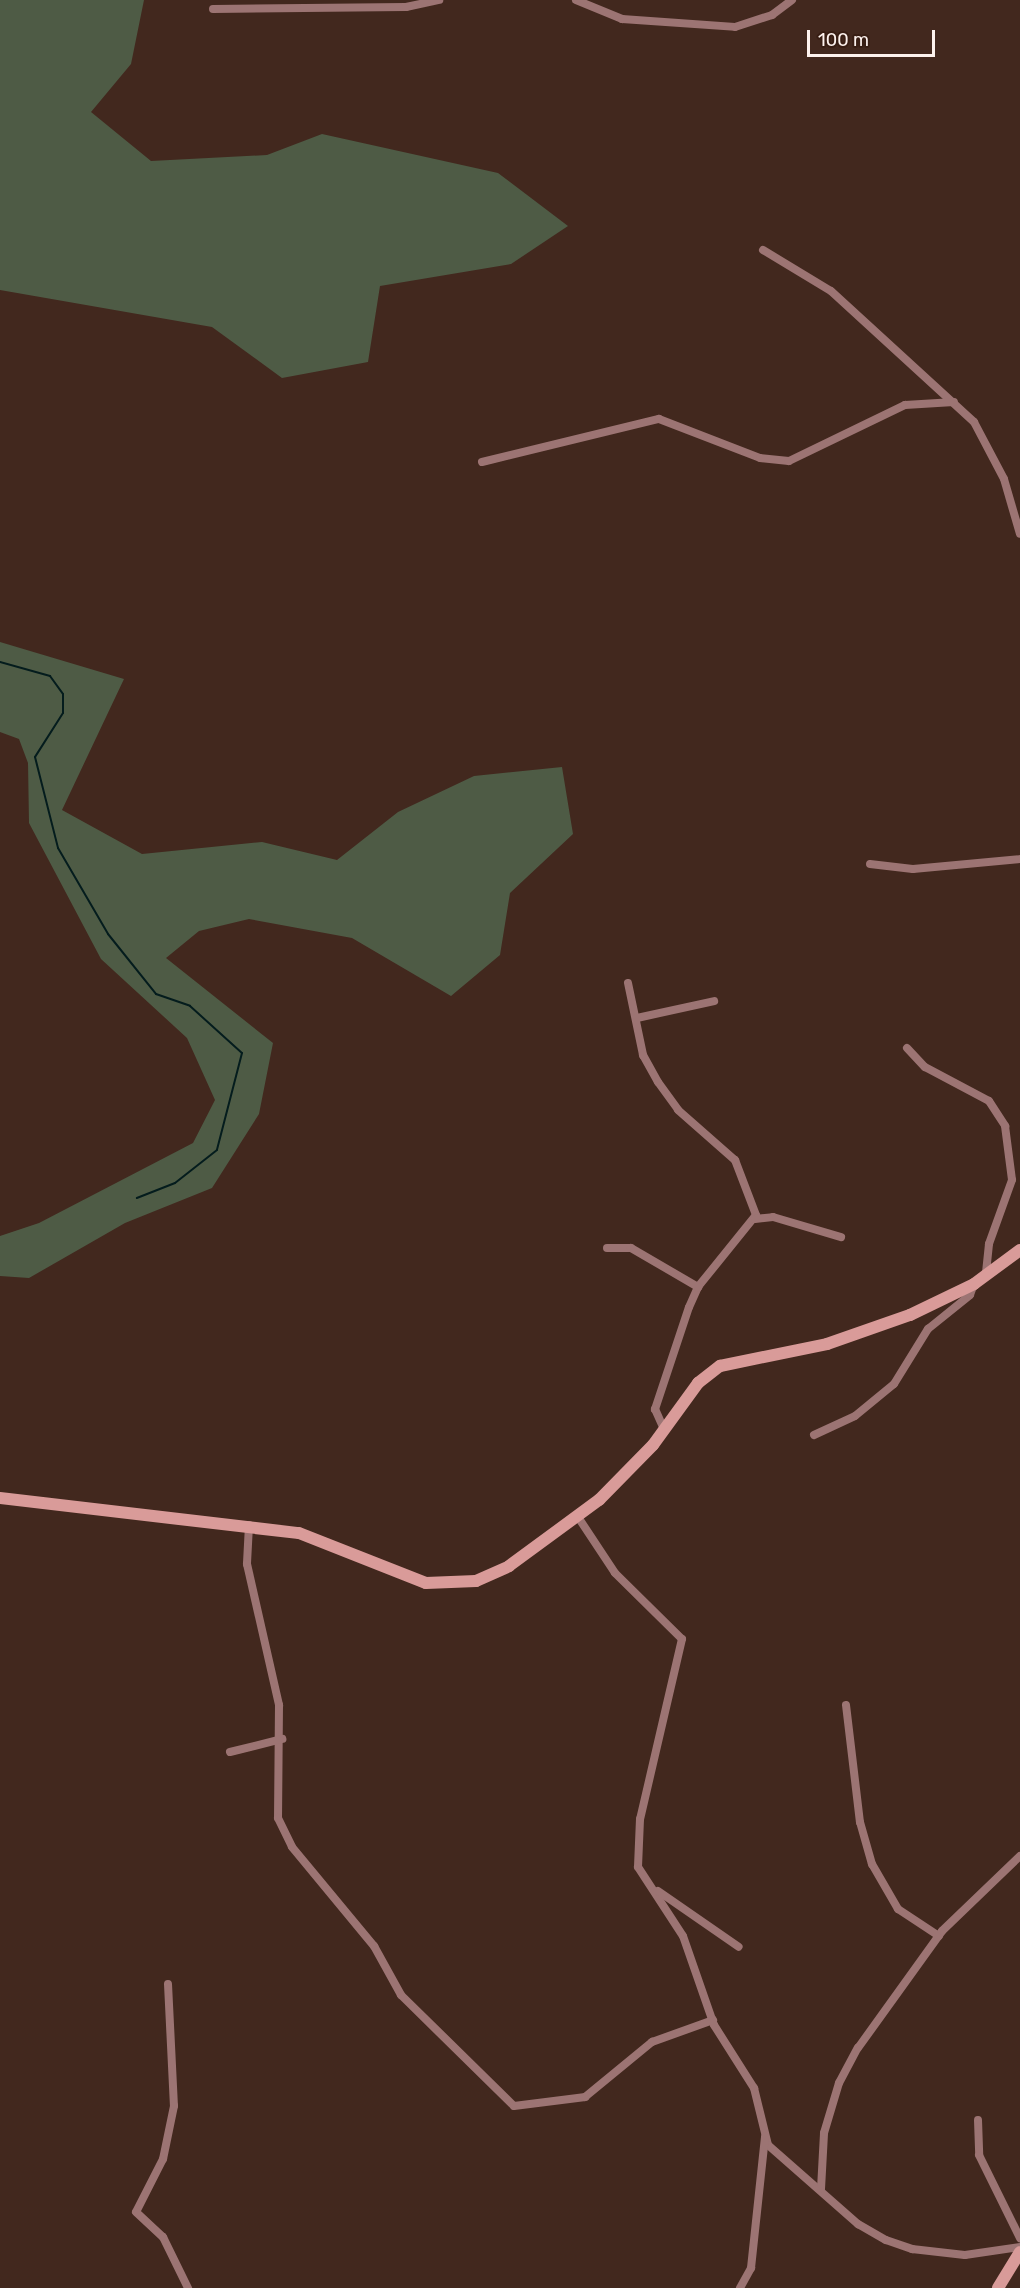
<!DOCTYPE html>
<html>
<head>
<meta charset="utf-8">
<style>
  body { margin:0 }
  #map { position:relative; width:1020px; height:2288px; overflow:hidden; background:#42281e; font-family:Rubik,sans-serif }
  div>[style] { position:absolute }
  .green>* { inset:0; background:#4e5b45 }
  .stream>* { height:2px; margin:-1px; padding:0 1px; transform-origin:1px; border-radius:1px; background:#041c1d }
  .street>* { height:8px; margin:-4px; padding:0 4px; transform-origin:4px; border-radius:4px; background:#9c7473 }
  .secondary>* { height:12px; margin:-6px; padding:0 6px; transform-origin:6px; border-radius:6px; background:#d99b99 }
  span { translate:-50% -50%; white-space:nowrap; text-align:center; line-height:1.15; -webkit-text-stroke:4.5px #381e14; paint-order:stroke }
  .scale { position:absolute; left:807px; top:30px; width:128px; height:27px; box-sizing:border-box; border:3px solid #fdf2ee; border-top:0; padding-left:8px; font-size:18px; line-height:21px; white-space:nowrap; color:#fdf2ee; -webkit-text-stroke:4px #381e14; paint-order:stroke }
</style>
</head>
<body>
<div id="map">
  <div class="green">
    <div style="clip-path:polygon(0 0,144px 0,131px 64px,91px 112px,151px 161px,267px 155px,322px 134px,498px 173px,568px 226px,511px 264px,380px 286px,368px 362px,282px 378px,212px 327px,0 290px)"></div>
    <div style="clip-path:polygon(0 642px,124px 679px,62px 810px,142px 854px,262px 842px,337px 860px,398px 812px,474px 776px,562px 767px,573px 834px,510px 893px,500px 955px,451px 996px,352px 938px,249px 919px,199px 931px,166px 958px,273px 1043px,259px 1114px,212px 1188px,125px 1223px,29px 1278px,0 1276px,0 1236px,39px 1223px,193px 1143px,215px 1100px,187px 1038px,101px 959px,29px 823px,28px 763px,19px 739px,0 732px)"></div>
  </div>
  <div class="stream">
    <div style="left:0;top:662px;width:52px;rotate:15.6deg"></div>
    <div style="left:50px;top:676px;width:22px;rotate:54deg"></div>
    <div style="left:63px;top:694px;width:19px;rotate:90deg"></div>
    <div style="left:63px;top:713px;width:52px;rotate:122.5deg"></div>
    <div style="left:35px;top:757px;width:94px;rotate:75.8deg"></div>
    <div style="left:58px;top:848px;width:99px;rotate:59.8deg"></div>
    <div style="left:108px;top:934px;width:77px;rotate:51.3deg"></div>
    <div style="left:156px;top:994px;width:36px;rotate:19deg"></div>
    <div style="left:190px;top:1006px;width:70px;rotate:42.1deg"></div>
    <div style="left:242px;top:1053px;width:100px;rotate:104.5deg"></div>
    <div style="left:217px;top:1150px;width:53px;rotate:141.8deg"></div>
    <div style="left:175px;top:1183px;width:41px;rotate:158.5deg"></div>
  </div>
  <div class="street">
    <div style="left:576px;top:0;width:50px;rotate:22.4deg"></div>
    <div style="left:622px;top:19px;width:113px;rotate:4deg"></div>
    <div style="left:735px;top:27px;width:39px;rotate:-18deg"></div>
    <div style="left:772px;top:15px;width:25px;rotate:-37deg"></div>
    <div style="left:213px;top:9px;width:193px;rotate:-0.6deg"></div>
    <div style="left:406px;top:7px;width:34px;rotate:-12deg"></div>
    <div style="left:763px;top:250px;width:79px;rotate:31.1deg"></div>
    <div style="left:831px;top:291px;width:194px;rotate:42.5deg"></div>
    <div style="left:974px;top:422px;width:64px;rotate:62.2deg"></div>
    <div style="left:1004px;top:479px;width:57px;rotate:73.8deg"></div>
    <div style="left:482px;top:462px;width:182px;rotate:-13.7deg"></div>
    <div style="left:659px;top:419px;width:108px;rotate:21.1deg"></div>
    <div style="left:760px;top:458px;width:29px;rotate:6deg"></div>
    <div style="left:789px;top:461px;width:129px;rotate:-25.8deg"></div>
    <div style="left:905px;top:405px;width:49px;rotate:-3.5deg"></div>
    <div style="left:870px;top:864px;width:43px;rotate:6.6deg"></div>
    <div style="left:913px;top:869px;width:107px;rotate:-5.3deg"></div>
    <div style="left:628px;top:983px;width:74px;rotate:78.2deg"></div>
    <div style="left:643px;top:1055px;width:31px;rotate:61deg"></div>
    <div style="left:658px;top:1082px;width:34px;rotate:54deg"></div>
    <div style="left:678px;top:1110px;width:76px;rotate:41.3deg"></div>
    <div style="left:735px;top:1160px;width:59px;rotate:69.1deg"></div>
    <div style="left:756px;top:1215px;width:92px;rotate:128.9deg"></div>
    <div style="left:698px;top:1287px;width:22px;rotate:114deg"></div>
    <div style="left:689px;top:1307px;width:108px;rotate:108.4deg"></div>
    <div style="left:655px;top:1409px;width:22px;rotate:66deg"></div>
    <div style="left:637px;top:1018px;width:79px;rotate:-12.4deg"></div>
    <div style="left:907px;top:1048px;width:26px;rotate:47deg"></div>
    <div style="left:925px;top:1067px;width:72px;rotate:28deg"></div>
    <div style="left:989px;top:1101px;width:30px;rotate:57deg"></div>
    <div style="left:1005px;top:1126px;width:54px;rotate:82.6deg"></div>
    <div style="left:1012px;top:1180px;width:68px;rotate:109.8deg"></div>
    <div style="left:989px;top:1244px;width:31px;rotate:96deg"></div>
    <div style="left:755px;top:1219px;width:18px;rotate:-6deg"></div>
    <div style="left:773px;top:1217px;width:71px;rotate:16.4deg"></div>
    <div style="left:607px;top:1248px;width:24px"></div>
    <div style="left:631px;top:1248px;width:78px;rotate:30.2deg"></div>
    <div style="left:814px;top:1435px;width:45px;rotate:-24.9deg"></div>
    <div style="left:855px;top:1416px;width:50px;rotate:-39.4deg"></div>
    <div style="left:894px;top:1384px;width:65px;rotate:-58.3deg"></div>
    <div style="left:928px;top:1329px;width:54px;rotate:-39deg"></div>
    <div style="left:970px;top:1295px;width:12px;rotate:-70deg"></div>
    <div style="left:578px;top:1517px;width:67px;rotate:56.5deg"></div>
    <div style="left:615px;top:1573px;width:94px;rotate:44.6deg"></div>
    <div style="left:682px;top:1639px;width:185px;rotate:103.1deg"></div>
    <div style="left:640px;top:1819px;width:48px;rotate:92.4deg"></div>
    <div style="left:638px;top:1867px;width:82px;rotate:56.9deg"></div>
    <div style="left:683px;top:1936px;width:94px;rotate:70.8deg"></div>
    <div style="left:714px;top:2025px;width:75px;rotate:57.6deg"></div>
    <div style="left:754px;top:2088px;width:59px;rotate:76.2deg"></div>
    <div style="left:768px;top:2145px;width:120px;rotate:41.3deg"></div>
    <div style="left:858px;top:2224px;width:32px;rotate:30deg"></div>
    <div style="left:886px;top:2240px;width:28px;rotate:19deg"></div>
    <div style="left:912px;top:2249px;width:53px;rotate:6.5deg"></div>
    <div style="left:965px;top:2255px;width:56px;rotate:-8.3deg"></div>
    <div style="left:249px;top:1525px;width:39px;rotate:93deg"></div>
    <div style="left:247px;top:1564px;width:145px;rotate:77.2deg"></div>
    <div style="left:279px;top:1705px;width:113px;rotate:90.5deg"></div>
    <div style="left:278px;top:1818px;width:32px;rotate:64deg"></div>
    <div style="left:292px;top:1847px;width:129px;rotate:50.4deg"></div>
    <div style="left:374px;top:1946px;width:56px;rotate:61.1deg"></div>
    <div style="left:401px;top:1995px;width:158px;rotate:44.5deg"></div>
    <div style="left:514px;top:2106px;width:72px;rotate:-7.2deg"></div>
    <div style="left:585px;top:2097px;width:87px;rotate:-39.4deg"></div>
    <div style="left:652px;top:2042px;width:65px;rotate:-19.8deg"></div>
    <div style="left:846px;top:1705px;width:118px;rotate:83.2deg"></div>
    <div style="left:860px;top:1822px;width:44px;rotate:74.1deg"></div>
    <div style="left:872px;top:1864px;width:52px;rotate:60deg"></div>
    <div style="left:898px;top:1909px;width:49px;rotate:33.4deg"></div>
    <div style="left:230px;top:1752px;width:54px;rotate:-14deg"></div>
    <div style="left:658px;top:1891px;width:98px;rotate:34.7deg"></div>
    <div style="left:168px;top:1984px;width:122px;rotate:87.2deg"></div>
    <div style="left:174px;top:2106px;width:54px;rotate:101.7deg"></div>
    <div style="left:163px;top:2159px;width:59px;rotate:117deg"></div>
    <div style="left:136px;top:2212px;width:37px;rotate:43deg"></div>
    <div style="left:163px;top:2237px;width:57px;rotate:63.9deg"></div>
    <div style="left:978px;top:2120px;width:35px;rotate:88deg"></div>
    <div style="left:979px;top:2155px;width:93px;rotate:63.7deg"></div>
    <div style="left:821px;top:2189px;width:56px;rotate:-86.9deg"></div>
    <div style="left:824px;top:2133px;width:52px;rotate:-73.3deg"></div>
    <div style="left:839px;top:2083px;width:40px;rotate:-62deg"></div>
    <div style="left:858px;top:2048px;width:144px;rotate:-54.3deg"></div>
    <div style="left:942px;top:1931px;width:108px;rotate:-43.9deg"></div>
    <div style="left:740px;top:2288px;width:23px;rotate:-61deg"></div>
    <div style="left:751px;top:2268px;width:132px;rotate:-83.9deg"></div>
  </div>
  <div class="secondary">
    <div style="left:0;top:1498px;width:301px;rotate:6.7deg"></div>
    <div style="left:299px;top:1533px;width:136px;rotate:21.5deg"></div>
    <div style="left:426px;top:1583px;width:50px;rotate:-2.3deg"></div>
    <div style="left:476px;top:1581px;width:36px;rotate:-24deg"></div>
    <div style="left:509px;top:1566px;width:112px;rotate:-36.3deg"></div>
    <div style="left:599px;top:1500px;width:77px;rotate:-45.5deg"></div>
    <div style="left:653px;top:1445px;width:77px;rotate:-54deg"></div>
    <div style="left:698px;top:1383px;width:28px;rotate:-38deg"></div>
    <div style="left:720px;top:1366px;width:109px;rotate:-11.6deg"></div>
    <div style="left:827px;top:1344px;width:88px;rotate:-19.3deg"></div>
    <div style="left:910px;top:1315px;width:71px;rotate:-25.8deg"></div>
    <div style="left:974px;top:1284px;width:57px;rotate:-36.5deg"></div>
    <div style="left:998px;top:2288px;width:42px;rotate:-58.6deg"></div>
  </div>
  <div class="scale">100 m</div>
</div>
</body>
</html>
